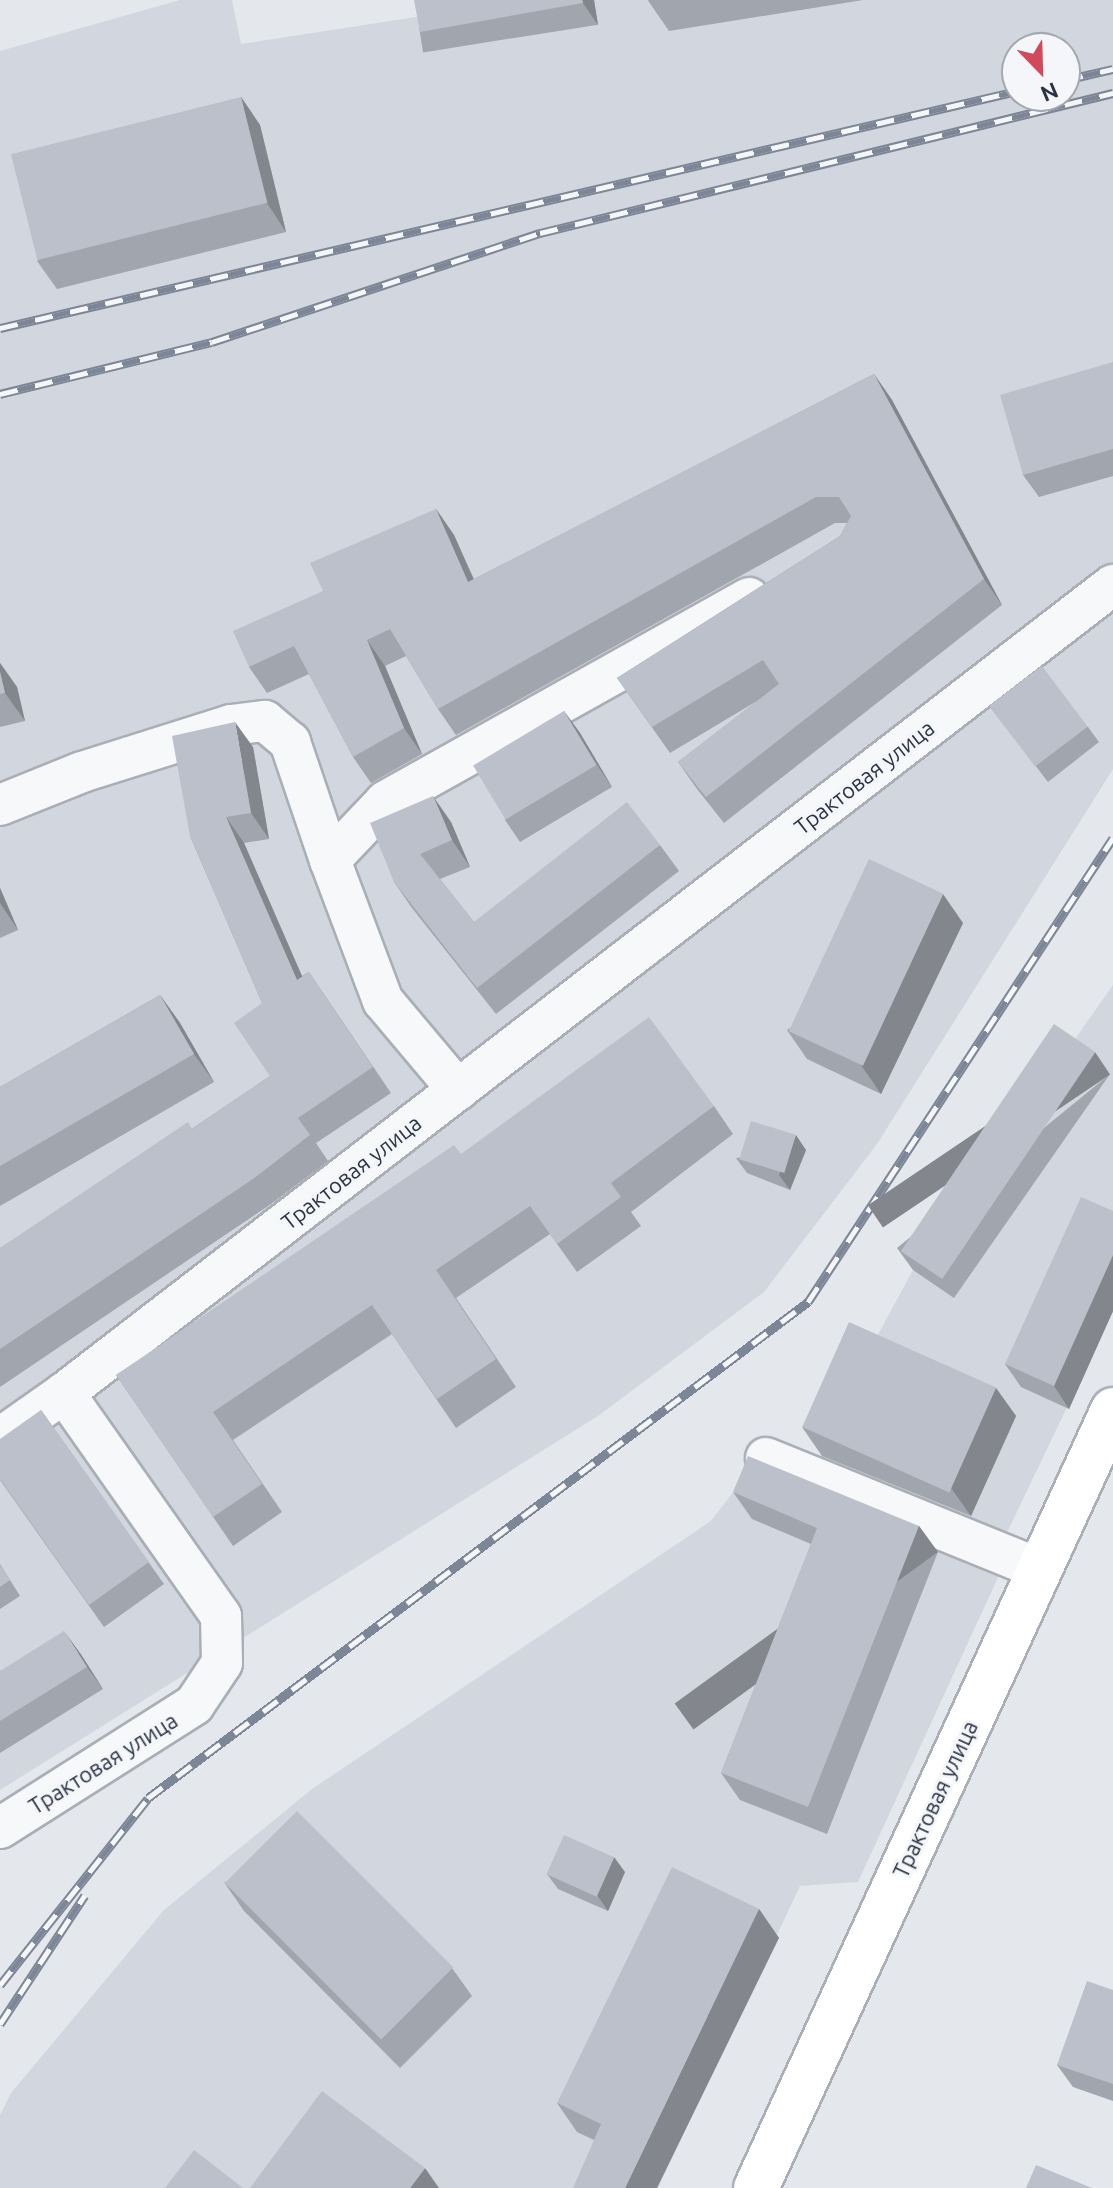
<!DOCTYPE html>
<html>
<head>
<meta charset="utf-8">
<style>
  body { margin:0 }
  #map { position:relative; width:1113px; height:2188px; overflow:hidden; background:#e4e7ec; font-family:Ubuntu,sans-serif }
  div>[style] { position:absolute }
  .built>* { inset:0; background:#d2d6de }
  .roads { filter:drop-shadow(2px 0 #a9aeb7) drop-shadow(-2px 0 #a9aeb7) drop-shadow(0 2px #a9aeb7) drop-shadow(0 -2px #a9aeb7) }
  .minor>* { height:40px; margin:-20px; padding:0 20px; transform-origin:20px; border-radius:20px; background:#f7f8fa }
  .major>* { height:44px; margin:-22px; padding:0 22px; transform-origin:22px; border-radius:22px; background:#fff }
  .rail>* { height:9px; margin-top:-4.5px; transform-origin:0; background:repeating-linear-gradient(90deg,#f4f6f9 0 18px,#7d8696 0 36px); box-sizing:border-box; border-block:2px solid #7d8696 }
  .wall>* { inset:0; background:#a1a5ae; transform-origin:0 0 }
  .shaded-wall>* { inset:0; background:#83868d; transform-origin:0 0 }
  .building>* { inset:0; background:#bbc0ca; transform-origin:0 0 }
  span { translate:-50% -50%; white-space:nowrap; text-align:center; line-height:1.15; -webkit-text-stroke:6px #f4f6f9; paint-order:stroke }
  .street-label { font-size:22px; color:#2b3445 }
  .north { position:absolute; left:1001px; top:32px; width:80px; height:80px; box-sizing:border-box; background:#f4f6f9; border:2px solid #a4a8b1; border-radius:50%; rotate:157deg; font-size:22px; font-weight:700; line-height:32px; text-align:center; color:#2b3445 }
  .north::after { content:''; display:block; margin:auto; width:28px; height:36px; background:#d1495b; clip-path:polygon(50% 0,100% 100%,50% 72%,0 100%) }
</style>
</head>
<body>
<div id="map">
  <div class="built">
    <div style="clip-path:polygon(evenodd,180px 0,232px 0,241px 44px,527px 0,1113px 0,1113px 769px,877px 1144px,764px 1292px,598px 1416px,0 1790px,0 51px,180px 0,1017px 48px,1065px 48px,1065px 96px,1017px 96px,1017px 48px)"></div>
    <div style="clip-path:polygon(1113px 985px,1113px 1311px,1003px 1541px,819px 1462px,869px 1351px,913px 1270px)"></div>
    <div style="clip-path:polygon(750px 1470px,1000px 1573px,858px 1882px,800px 1886px,658px 2188px,0 2188px,0 2115px,11px 2093px,164px 1910px,312px 1789px,711px 1521px)"></div>
  </div>
  <div class="roads">
    <div class="minor">
      <div style="left:0;top:805px;width:88px;rotate:-21.9deg"></div>
      <div style="left:82px;top:772px;width:156px;rotate:-17.5deg"></div>
      <div style="left:231px;top:725px;width:34px;rotate:-7deg"></div>
      <div style="left:265px;top:721px;width:33px;rotate:40deg"></div>
      <div style="left:290px;top:742px;width:125px;rotate:71.3deg"></div>
      <div style="left:458px;top:1090px;width:116px;rotate:-130.1deg"></div>
      <div style="left:383px;top:1001px;width:151px;rotate:-110.6deg"></div>
      <div style="left:330px;top:860px;width:81px;rotate:-46.5deg"></div>
      <div style="left:386px;top:801px;width:416px;rotate:-29.2deg"></div>
      <div style="left:0;top:1438px;width:78px;rotate:-35.1deg"></div>
      <div style="left:766px;top:1458px;width:296px;rotate:22.1deg"></div>
      <div style="left:0;top:1828px;width:230px;rotate:-32.4deg"></div>
      <div style="left:194px;top:1705px;width:50px;rotate:-56.3deg"></div>
      <div style="left:222px;top:1663px;width:47px;rotate:-91.2deg"></div>
      <div style="left:221px;top:1616px;width:273px;rotate:-125.1deg"></div>
      <div style="left:64px;top:1393px;width:1324px;rotate:-37.61deg"></div>
    </div>
    <div class="major">
      <div style="left:756px;top:2188px;width:856px;rotate:-65.35deg"></div>
    </div>
  </div>
  <div class="rail">
    <div style="left:1065px;top:80px;width:49px;rotate:-12.9deg"></div>
    <div style="left:0;top:328px;width:1044px;rotate:-13.12deg"></div>
    <div style="left:0;top:394px;width:218px;rotate:-13.8deg"></div>
    <div style="left:212px;top:342px;width:346px;rotate:-18.4deg"></div>
    <div style="left:540px;top:233px;width:590px;rotate:-13.73deg"></div>
    <div style="left:0;top:1985px;width:238px;rotate:-51.6deg"></div>
    <div style="left:148px;top:1798px;width:826px;rotate:-36.93deg"></div>
    <div style="left:808px;top:1302px;width:555px;rotate:-56.68deg"></div>
    <div style="left:0;top:2024px;width:154px;rotate:-56.6deg"></div>
  </div>
  <div class="wall">
    <div style="left:594px;top:0;width:25px;height:177px;rotate:81deg"></div>
    <div style="clip-path:polygon(648px 0,863px 0,669px 31px,649px 2px)"></div>
    <div style="clip-path:polygon(241px 97px,260px 125px,286px 232px,57px 289px,37px 261px)"></div>
    <div style="clip-path:polygon(1113px 362px,1113px 476px,1039px 497px,1023px 475px)"></div>
    <div style="clip-path:polygon(874px 374px,892px 400px,1002px 605px,724px 823px,697px 789px,678px 762px,757px 701px,670px 753px,617px 678px,840px 536px,847px 523px,835px 523px,456px 735px,438px 709px,406px 656px,385px 666px,422px 754px,371px 783px,353px 757px,309px 674px,267px 693px,249px 667px,323px 591px,436px 509px,454px 535px,474px 579px)"></div>
    <div style="clip-path:polygon(0 663px,17px 687px,25px 721px,0 727px)"></div>
    <div style="clip-path:polygon(990px 707px,1088px 727px,1099px 742px,1048px 782px)"></div>
    <div style="clip-path:polygon(564px 711px,580px 733px,612px 787px,520px 842px,505px 820px)"></div>
    <div style="clip-path:polygon(253px 747px,269px 839px,244px 843px,302px 976px,309px 972px,391px 1093px,316px 1143px,328px 1161px,271px 1204px,0 1387px,0 1248px,193px 1128px,270px 1076px,262px 1003px,190px 836px)"></div>
    <div style="clip-path:polygon(451px 822px,470px 867px,440px 879px,474px 922px,660px 845px,679px 871px,496px 1014px,412px 908px,394px 882px)"></div>
    <div style="clip-path:polygon(0 888px,18px 930px,0 938px)"></div>
    <div style="clip-path:polygon(963px 923px,881px 1094px,807px 1059px,787px 1030px)"></div>
    <div style="clip-path:polygon(160px 995px,180px 1023px,214px 1082px,0 1206px,0 1087px)"></div>
    <div style="clip-path:polygon(1110px 1074px,954px 1298px,913px 1270px,897px 1248px)"></div>
    <div style="clip-path:polygon(714px 1106px,733px 1134px,631px 1212px,641px 1226px,577px 1272px,550px 1234px,456px 1298px,516px 1387px,456px 1428px,392px 1334px,233px 1440px,282px 1512px,233px 1546px,116px 1375px,461px 1154px)"></div>
    <div style="clip-path:polygon(806px 1150px,790px 1190px,747px 1173px,736px 1158px)"></div>
    <div style="clip-path:polygon(1113px 1211px,1113px 1311px,1069px 1409px,1021px 1387px,1005px 1364px)"></div>
    <div style="clip-path:polygon(996px 1388px,1016px 1416px,971px 1516px,822px 1456px,802px 1427px)"></div>
    <div style="clip-path:polygon(41px 1410px,164px 1584px,104px 1627px,0 1480px)"></div>
    <div style="clip-path:polygon(733px 1492px,919px 1526px,938px 1552px,827px 1834px,740px 1800px,721px 1773px,811px 1544px,752px 1519px)"></div>
    <div style="clip-path:polygon(0 1564px,20px 1596px,0 1609px)"></div>
    <div style="clip-path:polygon(80px 1653px,103px 1689px,0 1753px,0 1671px)"></div>
    <div style="clip-path:polygon(625px 1872px,608px 1911px,558px 1889px,547px 1874px)"></div>
    <div style="clip-path:polygon(224px 1882px,452px 1968px,472px 1996px,400px 2068px,244px 1911px)"></div>
    <div style="clip-path:polygon(759px 1909px,779px 1938px,594px 2140px,577px 2132px,557px 2103px)"></div>
    <div style="clip-path:polygon(1113px 1990px,1113px 2101px,1073px 2087px,1057px 2065px)"></div>
  </div>
  <div class="shaded-wall">
    <div style="clip-path:polygon(582px 0,594px 0,598px 25px,583px 3px)"></div>
    <div style="clip-path:polygon(241px 97px,260px 125px,286px 232px,267px 203px)"></div>
    <div style="clip-path:polygon(874px 374px,892px 400px,1002px 605px,984px 579px)"></div>
    <div style="clip-path:polygon(436px 509px,454px 535px,486px 608px,468px 582px)"></div>
    <div style="clip-path:polygon(367px 640px,385px 666px,422px 754px,404px 728px)"></div>
    <div style="clip-path:polygon(0 663px,17px 687px,25px 721px,5px 693px,0 672px)"></div>
    <div style="clip-path:polygon(564px 711px,580px 733px,612px 787px,597px 765px)"></div>
    <div style="clip-path:polygon(235px 722px,253px 747px,269px 839px,251px 813px)"></div>
    <div style="clip-path:polygon(433px 796px,451px 822px,470px 867px,452px 840px)"></div>
    <div style="clip-path:polygon(226px 817px,244px 843px,315px 1006px,297px 980px)"></div>
    <div style="clip-path:polygon(0 888px,18px 930px,0 903px)"></div>
    <div style="clip-path:polygon(943px 894px,963px 923px,881px 1094px,861px 1065px)"></div>
    <div style="clip-path:polygon(160px 995px,180px 1023px,214px 1082px,194px 1054px)"></div>
    <div style="left:1095px;top:1052px;width:27px;height:274px;rotate:56deg"></div>
    <div style="clip-path:polygon(796px 1135px,806px 1150px,790px 1190px,779px 1175px)"></div>
    <div style="clip-path:polygon(1113px 1255px,1113px 1311px,1069px 1409px,1054px 1386px)"></div>
    <div style="clip-path:polygon(996px 1388px,1016px 1416px,971px 1516px,951px 1488px)"></div>
    <div style="left:919px;top:1526px;width:32px;height:302px;rotate:54deg"></div>
    <div style="clip-path:polygon(64px 1631px,80px 1653px,103px 1689px,87px 1667px)"></div>
    <div style="clip-path:polygon(614px 1857px,625px 1872px,608px 1911px,597px 1895px)"></div>
    <div style="clip-path:polygon(759px 1909px,779px 1938px,657px 2188px,625px 2188px)"></div>
    <div style="clip-path:polygon(425px 2168px,439px 2188px,410px 2188px)"></div>
  </div>
  <div class="building">
    <div style="clip-path:polygon(414px 0,582px 0,583px 3px,420px 32px)"></div>
    <div style="left:241px;top:97px;width:109px;height:237px;rotate:76deg"></div>
    <div style="clip-path:polygon(1113px 362px,1113px 449px,1023px 475px,1000px 395px)"></div>
    <div style="clip-path:polygon(874px 374px,984px 579px,706px 797px,678px 762px,779px 684px,763px 660px,652px 727px,617px 678px,840px 536px,851px 516px,839px 497px,816px 497px,438px 709px,390px 629px,367px 640px,404px 728px,353px 757px,294px 646px,249px 667px,233px 631px,323px 591px,310px 563px,436px 509px,468px 582px)"></div>
    <div style="left:1042px;top:666px;width:76px;height:66px;rotate:53deg"></div>
    <div style="clip-path:polygon(0 672px,5px 693px,0 694px)"></div>
    <div style="left:564px;top:711px;width:63px;height:106px;rotate:59deg"></div>
    <div style="clip-path:polygon(235px 722px,251px 813px,226px 817px,297px 980px,309px 972px,373px 1067px,298px 1118px,310px 1135px,253px 1179px,0 1349px,0 1248px,188px 1122px,192px 1129px,270px 1076px,234px 1023px,262px 1003px,190px 836px,172px 736px)"></div>
    <div style="clip-path:polygon(433px 796px,452px 840px,420px 854px,474px 922px,627px 802px,660px 845px,477px 988px,394px 882px,370px 823px)"></div>
    <div style="left:869px;top:859px;width:82px;height:190px;rotate:25deg"></div>
    <div style="clip-path:polygon(160px 995px,194px 1054px,0 1166px,0 1087px)"></div>
    <div style="clip-path:polygon(649px 1017px,714px 1106px,611px 1183px,621px 1197px,557px 1244px,530px 1206px,436px 1270px,496px 1359px,437px 1399px,372px 1305px,213px 1412px,262px 1484px,213px 1517px,116px 1375px,454px 1145px,461px 1154px)"></div>
    <div style="left:1054px;top:1024px;width:50px;height:274px;rotate:34deg"></div>
    <div style="left:751px;top:1121px;width:47px;height:40px;rotate:17deg"></div>
    <div style="clip-path:polygon(1081px 1197px,1113px 1211px,1113px 1255px,1054px 1386px,1005px 1364px)"></div>
    <div style="left:849px;top:1322px;width:161px;height:115px;rotate:24deg"></div>
    <div style="clip-path:polygon(41px 1410px,149px 1562px,89px 1605px,0 1479px,0 1439px)"></div>
    <div style="clip-path:polygon(748px 1456px,919px 1526px,808px 1807px,721px 1773px,817px 1528px,733px 1492px)"></div>
    <div style="clip-path:polygon(0 1565px,10px 1580px,0 1587px)"></div>
    <div style="clip-path:polygon(64px 1631px,87px 1667px,0 1721px,0 1671px)"></div>
    <div style="left:297px;top:1811px;width:221px;height:102px;rotate:45deg"></div>
    <div style="left:564px;top:1835px;width:55px;height:43px;rotate:24deg"></div>
    <div style="clip-path:polygon(672px 1867px,759px 1909px,625px 2188px,573px 2188px,601px 2124px,557px 2103px)"></div>
    <div style="clip-path:polygon(1087px 1981px,1113px 1990px,1113px 2084px,1057px 2065px)"></div>
    <div style="clip-path:polygon(322px 2091px,425px 2168px,410px 2188px,250px 2188px)"></div>
    <div style="clip-path:polygon(194px 2150px,243px 2188px,165px 2188px)"></div>
    <div style="clip-path:polygon(1036px 2165px,1092px 2188px,1026px 2188px)"></div>
  </div>
  <div class="street-label">
    <span style="left:864px;top:777px;rotate:-38deg">Трактовая улица</span>
    <span style="left:351px;top:1172px;rotate:-38deg">Трактовая улица</span>
    <span style="left:103px;top:1763px;rotate:-32deg">Трактовая улица</span>
    <span style="left:935px;top:1799px;rotate:-65deg">Трактовая улица</span>
  </div>
  <div class="north">N</div>
</div>
</body>
</html>
